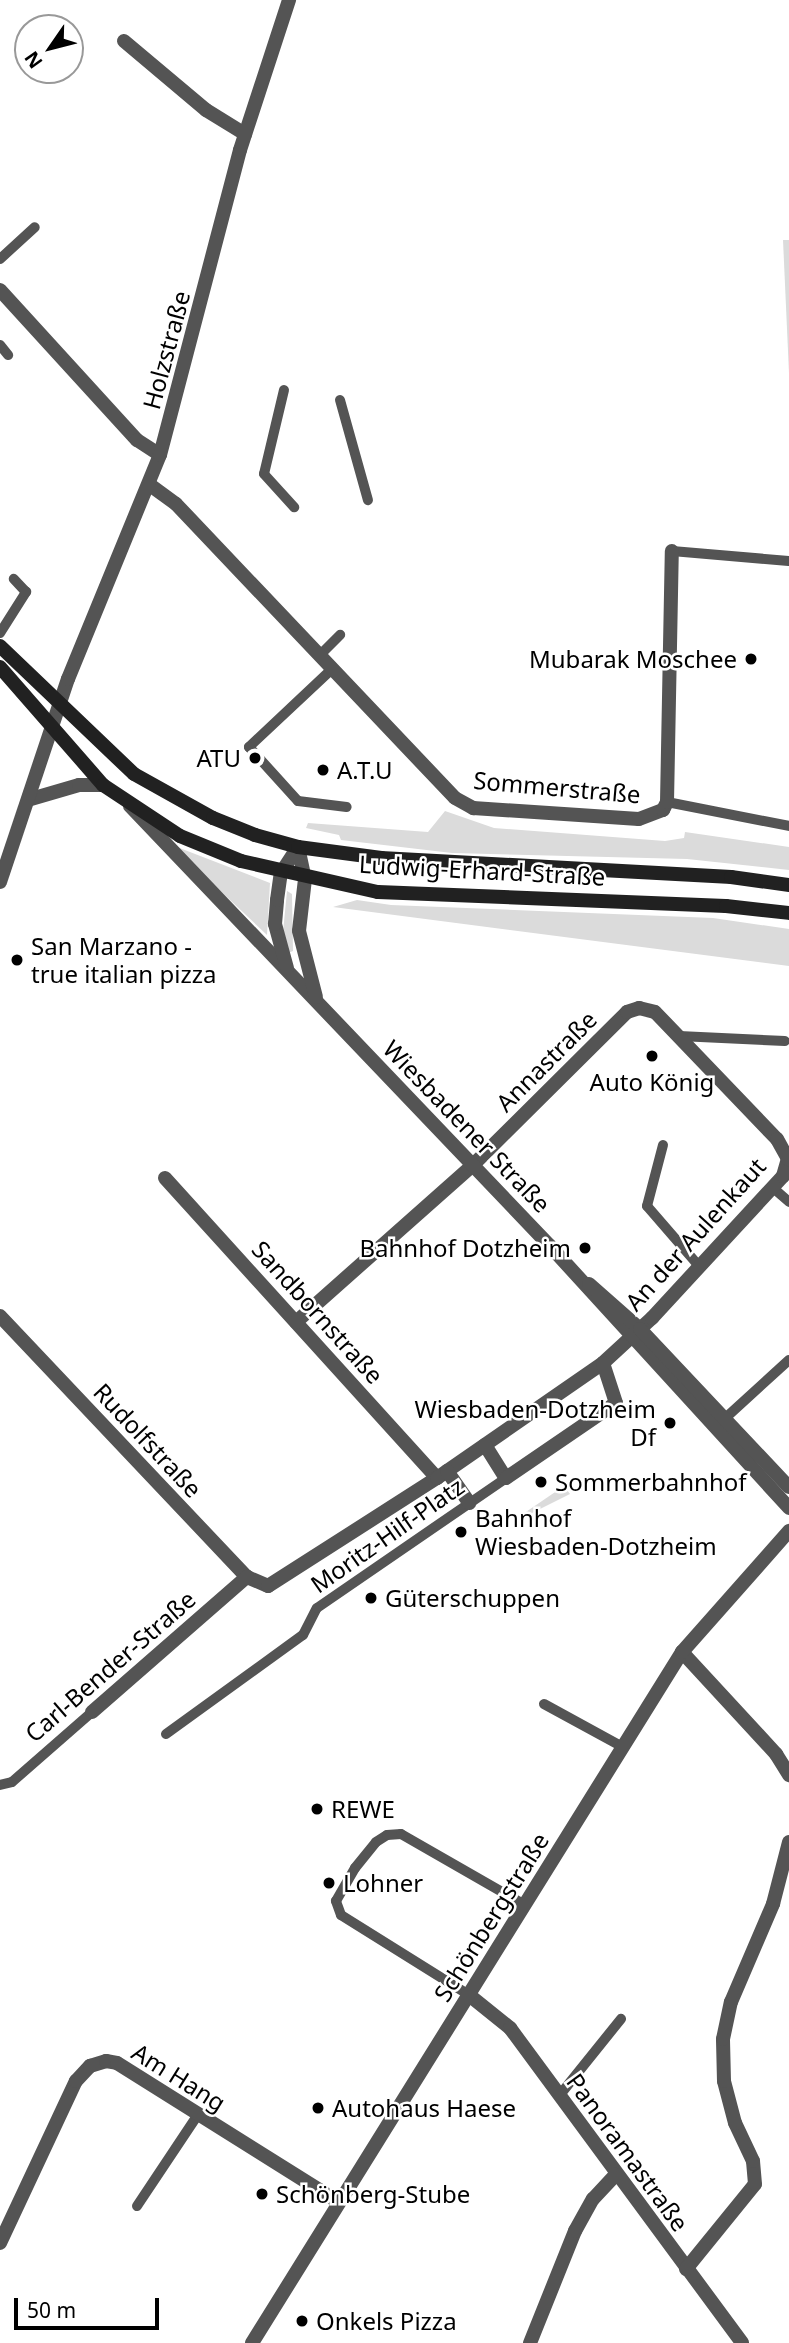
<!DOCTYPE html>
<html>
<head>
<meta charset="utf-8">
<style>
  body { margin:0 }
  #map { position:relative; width:789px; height:2343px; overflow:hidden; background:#fff; font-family:"Noto Sans",sans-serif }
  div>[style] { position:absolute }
  .green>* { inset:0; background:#dbdbdb }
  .service>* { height:10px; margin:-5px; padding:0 5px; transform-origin:5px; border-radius:5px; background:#545454 }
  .minor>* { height:14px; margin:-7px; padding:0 7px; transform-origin:7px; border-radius:7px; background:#545454 }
  .tertiary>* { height:14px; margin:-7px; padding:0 7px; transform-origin:7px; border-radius:7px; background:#545454 }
  .secondary>* { height:14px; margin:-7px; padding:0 7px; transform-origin:7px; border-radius:7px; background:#212121 }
  .dots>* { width:19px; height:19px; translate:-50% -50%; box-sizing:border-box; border:4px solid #fff; border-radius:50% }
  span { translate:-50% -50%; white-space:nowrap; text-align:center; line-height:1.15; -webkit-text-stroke:5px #fff; paint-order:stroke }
  .street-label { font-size:24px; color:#000 }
  .poi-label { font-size:24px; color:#000 }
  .right { translate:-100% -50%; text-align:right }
  .left { translate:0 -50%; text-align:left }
  .north { position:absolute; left:14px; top:14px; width:70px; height:70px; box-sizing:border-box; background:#fff; border:2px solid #999; border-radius:50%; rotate:235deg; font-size:19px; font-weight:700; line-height:28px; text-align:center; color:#000 }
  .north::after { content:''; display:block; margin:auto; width:24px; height:32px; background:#000; clip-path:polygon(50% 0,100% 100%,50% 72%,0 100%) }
  .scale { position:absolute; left:14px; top:2298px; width:145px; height:32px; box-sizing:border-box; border:4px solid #000; border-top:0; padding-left:9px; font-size:21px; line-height:24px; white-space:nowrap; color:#000; -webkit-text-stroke:5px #fff; paint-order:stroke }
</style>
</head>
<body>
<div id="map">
  <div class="green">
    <div style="clip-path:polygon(783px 240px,789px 240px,789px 373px)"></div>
    <div style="clip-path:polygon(445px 811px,494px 828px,665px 841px,684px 838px,685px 832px,789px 847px,789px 870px,687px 859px,452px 853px,341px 840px,339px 835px,306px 828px,308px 823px,428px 832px)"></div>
    <div style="clip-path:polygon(177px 847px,270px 883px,267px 935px,177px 850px)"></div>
    <div style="clip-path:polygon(287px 891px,292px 894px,293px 951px,288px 953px,283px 932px)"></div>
    <div style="clip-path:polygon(357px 900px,391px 905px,713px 918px,789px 929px,789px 966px,333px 907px)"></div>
    <div style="clip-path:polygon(564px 1486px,570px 1494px,522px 1518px,520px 1516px)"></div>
  </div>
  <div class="service">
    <div style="left:0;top:259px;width:47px;rotate:-42.4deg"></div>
    <div style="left:0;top:345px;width:13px;rotate:51deg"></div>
    <div style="left:284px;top:390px;width:86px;rotate:103.4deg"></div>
    <div style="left:264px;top:474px;width:45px;rotate:47.7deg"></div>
    <div style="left:340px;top:400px;width:104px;rotate:74.4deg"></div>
    <div style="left:672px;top:551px;width:117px;rotate:4.9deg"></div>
    <div style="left:0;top:633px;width:49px;rotate:-57.6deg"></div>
    <div style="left:26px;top:592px;width:18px;rotate:-133deg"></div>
    <div style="left:319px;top:656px;width:30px;rotate:-45deg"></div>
    <div style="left:332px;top:669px;width:114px;rotate:136.8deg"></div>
    <div style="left:249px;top:747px;width:73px;rotate:47.8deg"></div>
    <div style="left:298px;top:801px;width:49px;rotate:7deg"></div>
    <div style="left:667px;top:802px;width:124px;rotate:11.1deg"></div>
    <div style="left:679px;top:1036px;width:106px;rotate:2.7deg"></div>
    <div style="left:663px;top:1145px;width:63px;rotate:104.7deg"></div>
    <div style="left:647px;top:1206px;width:79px;rotate:49.1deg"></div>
    <div style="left:772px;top:1187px;width:23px;rotate:41deg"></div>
    <div style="left:721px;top:1422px;width:92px;rotate:-42.4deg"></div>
    <div style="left:544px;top:1704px;width:90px;rotate:28.6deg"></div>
    <div style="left:166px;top:1734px;width:169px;rotate:-35.9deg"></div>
    <div style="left:303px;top:1635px;width:30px;rotate:-63deg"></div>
    <div style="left:317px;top:1608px;width:229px;rotate:-34.5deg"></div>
    <div style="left:0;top:1785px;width:12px;rotate:-14deg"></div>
    <div style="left:12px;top:1782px;width:106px;rotate:-41.2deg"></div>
    <div style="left:469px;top:1995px;width:151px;rotate:-148deg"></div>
    <div style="left:341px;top:1915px;width:15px;rotate:-110deg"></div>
    <div style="left:336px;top:1901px;width:38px;rotate:-60deg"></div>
    <div style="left:355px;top:1868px;width:33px;rotate:-51deg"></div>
    <div style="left:376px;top:1842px;width:13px;rotate:-32deg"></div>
    <div style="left:387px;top:1835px;width:14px;rotate:-4deg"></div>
    <div style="left:401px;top:1834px;width:143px;rotate:29.8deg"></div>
    <div style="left:559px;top:2096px;width:99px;rotate:-51.2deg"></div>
    <div style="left:137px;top:2206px;width:108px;rotate:-56.3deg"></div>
  </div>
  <div class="minor">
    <div style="left:124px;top:41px;width:107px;rotate:40.1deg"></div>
    <div style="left:206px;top:110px;width:46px;rotate:31.6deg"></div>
    <div style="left:0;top:290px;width:203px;rotate:47.6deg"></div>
    <div style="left:137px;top:440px;width:27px;rotate:33deg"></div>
    <div style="left:150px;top:485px;width:32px;rotate:36deg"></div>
    <div style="left:176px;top:504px;width:405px;rotate:46.5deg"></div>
    <div style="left:455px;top:798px;width:21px;rotate:29deg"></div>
    <div style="left:473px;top:808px;width:166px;rotate:3.8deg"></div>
    <div style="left:639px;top:819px;width:26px;rotate:-21deg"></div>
    <div style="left:663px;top:810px;width:9px;rotate:-63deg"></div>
    <div style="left:667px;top:802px;width:251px;rotate:-88.9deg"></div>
    <div style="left:165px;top:1178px;width:405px;rotate:47.8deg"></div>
    <div style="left:0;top:1316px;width:359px;rotate:46.6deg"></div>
    <div style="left:247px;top:1577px;width:23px;rotate:23deg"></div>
    <div style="left:268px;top:1586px;width:201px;rotate:-32.6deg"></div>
    <div style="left:437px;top:1478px;width:202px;rotate:-34.7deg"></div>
    <div style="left:603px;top:1363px;width:67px;rotate:-42.6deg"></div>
    <div style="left:652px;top:1318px;width:193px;rotate:-47.3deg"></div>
    <div style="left:783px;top:1176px;width:18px;rotate:-74deg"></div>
    <div style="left:296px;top:1322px;width:237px;rotate:-41.6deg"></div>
    <div style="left:473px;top:1165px;width:217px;rotate:-44.8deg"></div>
    <div style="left:627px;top:1012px;width:13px;rotate:-18deg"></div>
    <div style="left:639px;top:1008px;width:16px;rotate:14deg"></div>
    <div style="left:655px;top:1012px;width:176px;rotate:46.2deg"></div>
    <div style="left:777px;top:1139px;width:23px;rotate:61deg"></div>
    <div style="left:485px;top:1445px;width:39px;rotate:58deg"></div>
    <div style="left:506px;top:1478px;width:133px;rotate:-34.3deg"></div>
    <div style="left:616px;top:1403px;width:42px;rotate:-108deg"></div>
    <div style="left:447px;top:1471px;width:39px;rotate:55deg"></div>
    <div style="left:682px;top:1652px;width:139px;rotate:47.3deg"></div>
    <div style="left:776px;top:1754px;width:25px;rotate:58deg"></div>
    <div style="left:92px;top:1712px;width:206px;rotate:-41.1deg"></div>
    <div style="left:469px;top:1995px;width:53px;rotate:38.8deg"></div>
    <div style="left:510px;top:2028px;width:391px;rotate:53.6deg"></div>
    <div style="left:0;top:2243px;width:179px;rotate:-64.9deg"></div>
    <div style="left:76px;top:2081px;width:21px;rotate:-47deg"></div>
    <div style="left:90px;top:2066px;width:17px;rotate:-17deg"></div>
    <div style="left:106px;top:2061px;width:11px;rotate:10deg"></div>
    <div style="left:117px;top:2063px;width:262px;rotate:32.1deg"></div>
    <div style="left:686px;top:2269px;width:109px;rotate:-50.9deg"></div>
    <div style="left:755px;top:2184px;width:23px;rotate:-95deg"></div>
    <div style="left:753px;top:2161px;width:42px;rotate:-115.3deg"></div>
    <div style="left:735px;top:2123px;width:43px;rotate:-104.7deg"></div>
    <div style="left:724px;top:2081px;width:42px;rotate:-91.4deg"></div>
    <div style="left:723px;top:2039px;width:38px;rotate:-78deg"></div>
    <div style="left:731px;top:2002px;width:107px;rotate:-66.8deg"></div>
    <div style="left:773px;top:1904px;width:64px;rotate:-75.5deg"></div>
    <div style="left:252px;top:2343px;width:814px;rotate:-58.11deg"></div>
    <div style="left:682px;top:1652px;width:162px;rotate:-48.5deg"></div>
    <div style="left:530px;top:2343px;width:121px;rotate:-68.1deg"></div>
    <div style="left:575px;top:2231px;width:37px;rotate:-61deg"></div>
    <div style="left:593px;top:2199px;width:33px;rotate:-47deg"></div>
  </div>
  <div class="tertiary">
    <div style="left:31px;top:799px;width:50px;rotate:-16.3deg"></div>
    <div style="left:79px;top:785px;width:24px"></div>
    <div style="left:130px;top:806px;width:607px;rotate:46.34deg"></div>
    <div style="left:549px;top:1245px;width:356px;rotate:47.6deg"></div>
    <div style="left:298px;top:847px;width:33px;rotate:78deg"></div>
    <div style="left:305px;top:879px;width:52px;rotate:96.6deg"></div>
    <div style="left:299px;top:931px;width:68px;rotate:75.6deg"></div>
    <div style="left:0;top:882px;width:214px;rotate:-71.5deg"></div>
    <div style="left:68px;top:679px;width:242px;rotate:-67.7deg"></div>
    <div style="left:160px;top:455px;width:315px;rotate:-75.3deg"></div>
    <div style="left:240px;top:150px;width:158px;rotate:-71.9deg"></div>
    <div style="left:287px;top:968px;width:46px;rotate:-105.3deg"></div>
    <div style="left:275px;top:924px;width:24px;rotate:-85deg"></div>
    <div style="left:277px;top:900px;width:27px;rotate:-82deg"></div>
    <div style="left:281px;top:873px;width:31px;rotate:-57deg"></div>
    <div style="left:589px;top:1284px;width:68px;rotate:41.4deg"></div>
    <div style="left:640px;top:1329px;width:217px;rotate:46.7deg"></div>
  </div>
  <div class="secondary">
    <div style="left:0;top:646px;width:185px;rotate:43.7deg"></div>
    <div style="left:134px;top:774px;width:90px;rotate:29.1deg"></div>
    <div style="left:213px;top:818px;width:45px;rotate:22deg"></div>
    <div style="left:255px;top:835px;width:45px;rotate:15.6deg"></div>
    <div style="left:298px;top:847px;width:84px;rotate:7.5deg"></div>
    <div style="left:381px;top:858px;width:351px;rotate:3.1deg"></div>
    <div style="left:731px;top:877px;width:59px;rotate:7.9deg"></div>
    <div style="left:0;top:667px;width:157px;rotate:48.9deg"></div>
    <div style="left:103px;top:785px;width:92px;rotate:33.5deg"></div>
    <div style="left:180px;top:836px;width:66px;rotate:22.3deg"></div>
    <div style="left:241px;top:861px;width:140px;rotate:12.8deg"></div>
    <div style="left:378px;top:892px;width:348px;rotate:2.3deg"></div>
    <div style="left:726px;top:906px;width:63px;rotate:6.3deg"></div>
  </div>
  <div class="dots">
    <div style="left:751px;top:659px;background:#000"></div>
    <div style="left:255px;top:758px;background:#000"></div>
    <div style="left:323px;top:770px;background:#000"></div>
    <div style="left:17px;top:960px;background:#000"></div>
    <div style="left:652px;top:1056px;background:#000"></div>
    <div style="left:585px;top:1248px;background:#000"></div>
    <div style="left:670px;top:1423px;background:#000"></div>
    <div style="left:541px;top:1482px;background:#000"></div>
    <div style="left:461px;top:1532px;background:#000"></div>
    <div style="left:371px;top:1598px;background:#000"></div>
    <div style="left:317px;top:1809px;background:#000"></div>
    <div style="left:329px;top:1883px;background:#000"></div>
    <div style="left:318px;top:2108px;background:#000"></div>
    <div style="left:262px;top:2194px;background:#000"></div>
    <div style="left:302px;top:2321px;background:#000"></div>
  </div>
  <div class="street-label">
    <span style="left:166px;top:350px;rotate:-75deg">Holzstraße</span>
    <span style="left:557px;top:787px;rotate:5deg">Sommerstraße</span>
    <span style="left:482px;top:870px;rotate:3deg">Ludwig-Erhard-Straße</span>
    <span style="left:546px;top:1061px;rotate:-45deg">Annastraße</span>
    <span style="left:467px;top:1126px;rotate:46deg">Wiesbadener Straße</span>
    <span style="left:695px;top:1234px;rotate:-48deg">An der Aulenkaut</span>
    <span style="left:318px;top:1312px;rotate:48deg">Sandbornstraße</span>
    <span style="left:148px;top:1440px;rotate:47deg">Rudolfstraße</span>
    <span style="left:387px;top:1535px;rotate:-35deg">Moritz-Hilf-Platz</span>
    <span style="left:110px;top:1666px;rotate:-41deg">Carl-Bender-Straße</span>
    <span style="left:491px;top:1917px;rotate:-58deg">Schönbergstraße</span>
    <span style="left:179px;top:2077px;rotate:32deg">Am Hang</span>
    <span style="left:628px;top:2152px;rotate:54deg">Panoramastraße</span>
  </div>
  <div class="poi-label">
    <span class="right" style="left:737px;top:659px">Mubarak Moschee</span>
    <span class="right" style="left:241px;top:758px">ATU</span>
    <span class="left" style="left:337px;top:770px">A.T.U</span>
    <span class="left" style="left:31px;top:960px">San Marzano -<br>true italian pizza</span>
    <span style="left:652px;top:1082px">Auto König</span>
    <span class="right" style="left:571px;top:1248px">Bahnhof Dotzheim</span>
    <span class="right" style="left:656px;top:1423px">Wiesbaden-Dotzheim<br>Df</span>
    <span class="left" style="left:555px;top:1482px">Sommerbahnhof</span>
    <span class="left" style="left:475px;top:1532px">Bahnhof<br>Wiesbaden-Dotzheim</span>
    <span class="left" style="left:385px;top:1598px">Güterschuppen</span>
    <span class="left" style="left:331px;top:1809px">REWE</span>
    <span class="left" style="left:343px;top:1883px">Lohner</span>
    <span class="left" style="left:332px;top:2108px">Autohaus Haese</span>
    <span class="left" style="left:276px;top:2194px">Schönberg-Stube</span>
    <span class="left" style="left:316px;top:2321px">Onkels Pizza</span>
  </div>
  <div class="north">N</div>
  <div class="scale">50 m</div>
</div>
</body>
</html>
